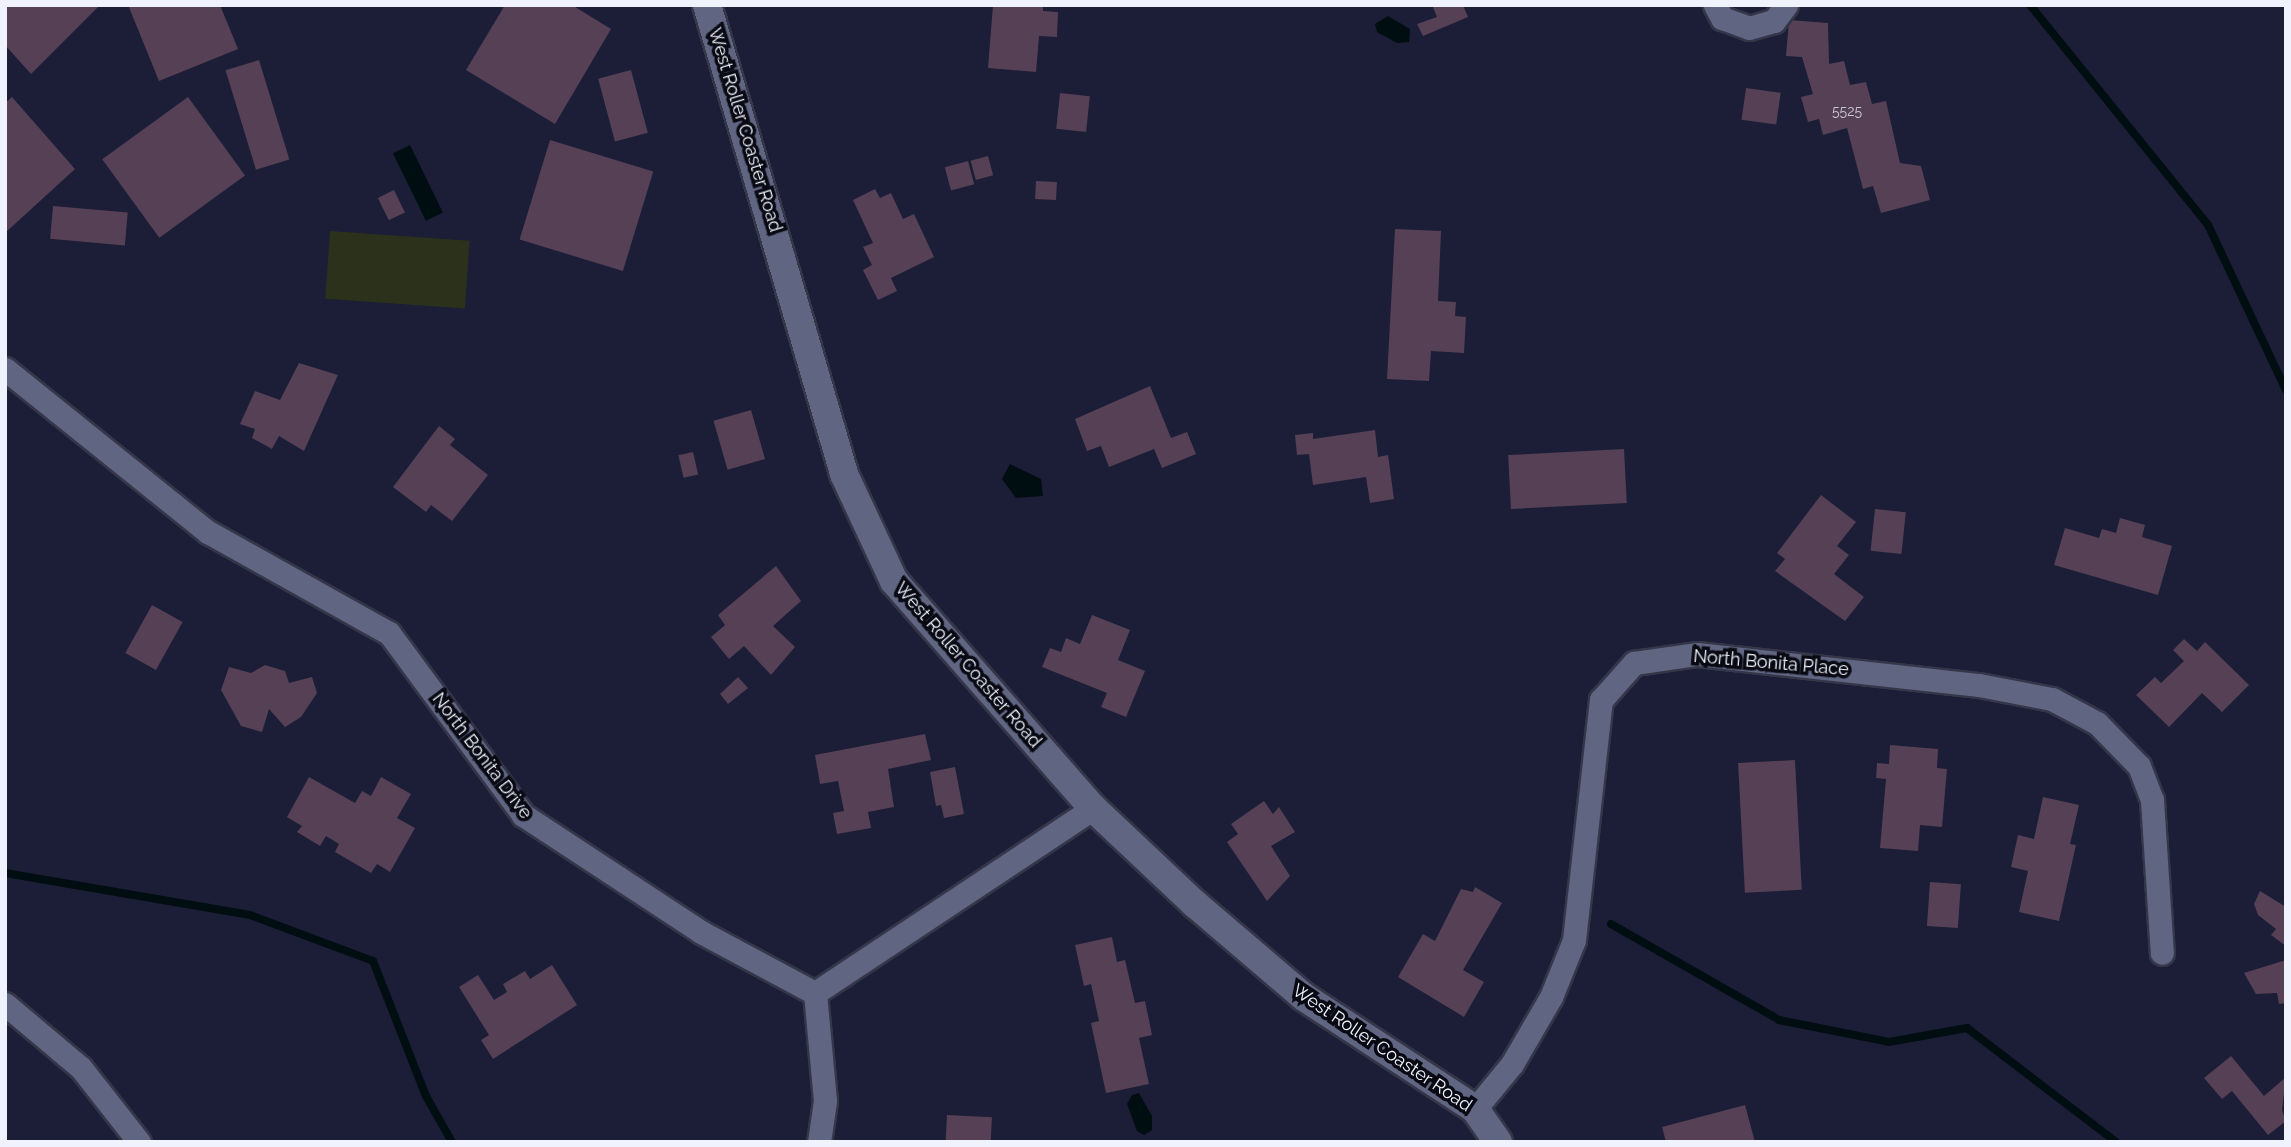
<!DOCTYPE html>
<html>
<head>
<meta charset="utf-8">
<style>
  body { margin:0 }
  #map { position:relative; width:2291px; height:1147px; overflow:hidden; background:#1b1e36; font-family:Raleway,sans-serif }
  div>[style] { position:absolute }
  .green>* { inset:0; background:#2c311b; transform-origin:0 0 }
  .water>* { inset:0; background:#000e12; transform-origin:0 0 }
  .stream>* { height:8px; margin:-4px; padding:0 4px; transform-origin:4px; border-radius:4px; background:#000e12 }
  .building>* { inset:0; background:#554056; transform-origin:0 0 }
  .roads { filter:drop-shadow(2px 0 #353649) drop-shadow(-2px 0 #353649) drop-shadow(0 2px #353649) drop-shadow(0 -2px #353649) }
  .minor>* { height:23px; margin:-11.5px; padding:0 11.5px; transform-origin:11.5px; border-radius:11.5px; background:#606682 }
  .tertiary>* { height:28px; margin:-14px; padding:0 14px; transform-origin:14px; border-radius:14px; background:#606682 }
  span { translate:-50% -50%; white-space:nowrap; text-align:center; line-height:1.15; -webkit-text-stroke:7px #080913; paint-order:stroke }
  .number-label { font-size:14px; color:#c9c6d3 }
  .number-label span { -webkit-text-stroke-width:0 }
  .street-label { font-size:18px; color:#f0f3fd }
  .frame { position:absolute; inset:0; border:7px solid #f0f3fd; pointer-events:none }
</style>
</head>
<body>
<div id="map">
  <div class="green">
    <div style="left:330px;top:231px;width:140px;height:68px;rotate:4deg"></div>
  </div>
  <div class="water">
    <div style="clip-path:polygon(1388px 16px,1410px 29px,1409px 42px,1397px 43px,1377px 32px,1375px 24px)"></div>
    <div style="left:410px;top:145px;width:75px;height:19px;rotate:64deg"></div>
    <div style="clip-path:polygon(1010px 464px,1041px 479px,1043px 496px,1016px 498px,1002px 479px)"></div>
    <div style="clip-path:polygon(1139px 1093px,1152px 1116px,1152px 1130px,1144px 1135px,1137px 1131px,1127px 1104px,1132px 1095px)"></div>
  </div>
  <div class="stream">
    <div style="left:2030px;top:5px;width:283px;rotate:51deg"></div>
    <div style="left:2208px;top:225px;width:183px;rotate:64.7deg"></div>
    <div style="left:5px;top:873px;width:249px;rotate:9.7deg"></div>
    <div style="left:250px;top:915px;width:131px;rotate:20.5deg"></div>
    <div style="left:373px;top:961px;width:145px;rotate:68.6deg"></div>
    <div style="left:426px;top:1096px;width:53px;rotate:60.5deg"></div>
    <div style="left:1611px;top:924px;width:193px;rotate:29.7deg"></div>
    <div style="left:1779px;top:1020px;width:112px;rotate:11.3deg"></div>
    <div style="left:1889px;top:1042px;width:79px;rotate:-10.2deg"></div>
    <div style="left:1967px;top:1028px;width:188px;rotate:37.4deg"></div>
  </div>
  <div class="building">
    <div style="clip-path:polygon(5px 5px,100px 5px,31px 74px,5px 45px)"></div>
    <div style="clip-path:polygon(128px 5px,220px 5px,238px 49px,159px 81px)"></div>
    <div style="clip-path:polygon(505px 5px,572px 5px,611px 29px,555px 124px,466px 70px)"></div>
    <div style="clip-path:polygon(993px 5px,1043px 5px,1043px 11px,1058px 12px,1057px 37px,1039px 36px,1036px 72px,988px 68px)"></div>
    <div style="clip-path:polygon(1432px 5px,1463px 5px,1468px 17px,1423px 36px,1417px 24px,1437px 17px)"></div>
    <div style="clip-path:polygon(1789px 20px,1828px 23px,1829px 64px,1844px 61px,1850px 85px,1866px 82px,1872px 104px,1886px 101px,1900px 163px,1921px 166px,1930px 200px,1881px 213px,1873px 186px,1863px 189px,1847px 128px,1823px 135px,1819px 119px,1808px 122px,1801px 97px,1813px 94px,1802px 57px,1786px 56px)"></div>
    <div style="left:259px;top:60px;width:104px;height:35px;rotate:73deg"></div>
    <div style="left:631px;top:70px;width:65px;height:34px;rotate:75deg"></div>
    <div style="left:1746px;top:88px;width:35px;height:32px;rotate:8deg"></div>
    <div style="left:1060px;top:93px;width:30px;height:36px;rotate:6deg"></div>
    <div style="clip-path:polygon(12px 97px,75px 169px,5px 233px,5px 103px)"></div>
    <div style="left:188px;top:97px;width:97px;height:106px;rotate:54deg"></div>
    <div style="left:550px;top:140px;width:108px;height:104px;rotate:17deg"></div>
    <div style="left:988px;top:156px;width:20px;height:18px;rotate:75deg"></div>
    <div style="left:968px;top:161px;width:24px;height:24px;rotate:75deg"></div>
    <div style="left:1036px;top:181px;width:21px;height:18px;rotate:3deg"></div>
    <div style="clip-path:polygon(875px 189px,880px 198px,891px 193px,903px 219px,914px 214px,934px 257px,891px 278px,897px 291px,878px 300px,863px 270px,872px 265px,863px 247px,873px 243px,853px 200px)"></div>
    <div style="left:394px;top:190px;width:25px;height:18px;rotate:64deg"></div>
    <div style="left:53px;top:206px;width:75px;height:33px;rotate:5deg"></div>
    <div style="clip-path:polygon(1395px 229px,1441px 231px,1438px 301px,1456px 302px,1455px 316px,1466px 317px,1464px 353px,1431px 351px,1429px 381px,1387px 379px)"></div>
    <div style="clip-path:polygon(299px 363px,338px 375px,304px 451px,279px 436px,272px 449px,252px 438px,255px 429px,240px 424px,255px 391px,280px 400px)"></div>
    <div style="clip-path:polygon(1150px 386px,1171px 438px,1187px 432px,1196px 454px,1162px 468px,1154px 449px,1109px 467px,1101px 446px,1087px 451px,1075px 419px)"></div>
    <div style="left:751px;top:410px;width:51px;height:39px;rotate:74deg"></div>
    <div style="clip-path:polygon(439px 426px,455px 439px,450px 445px,488px 475px,452px 521px,431px 505px,426px 512px,393px 487px)"></div>
    <div style="clip-path:polygon(1375px 430px,1378px 457px,1388px 455px,1394px 499px,1370px 503px,1366px 477px,1313px 485px,1309px 454px,1297px 455px,1295px 435px,1313px 433px,1313px 439px)"></div>
    <div style="left:1624px;top:449px;width:54px;height:116px;rotate:87deg"></div>
    <div style="left:693px;top:452px;width:23px;height:15px;rotate:77deg"></div>
    <div style="clip-path:polygon(1821px 495px,1856px 522px,1837px 546px,1849px 555px,1834px 574px,1864px 597px,1845px 621px,1775px 571px,1785px 559px,1777px 553px)"></div>
    <div style="left:1875px;top:509px;width:31px;height:42px;rotate:6deg"></div>
    <div style="clip-path:polygon(2120px 518px,2145px 525px,2142px 537px,2172px 546px,2158px 595px,2054px 565px,2065px 528px,2099px 538px,2102px 529px,2116px 533px)"></div>
    <div style="clip-path:polygon(776px 566px,801px 601px,773px 626px,795px 647px,771px 675px,744px 646px,729px 659px,711px 637px,725px 625px,718px 615px)"></div>
    <div style="left:152px;top:605px;width:35px;height:55px;rotate:29deg"></div>
    <div style="clip-path:polygon(1092px 615px,1130px 630px,1118px 660px,1145px 671px,1126px 717px,1101px 707px,1107px 693px,1042px 667px,1050px 648px,1061px 652px,1066px 638px,1080px 644px)"></div>
    <div style="clip-path:polygon(2184px 639px,2197px 651px,2205px 642px,2249px 685px,2222px 712px,2202px 693px,2169px 727px,2136px 695px,2155px 677px,2161px 683px,2184px 661px,2173px 650px)"></div>
    <div style="clip-path:polygon(265px 665px,285px 671px,289px 683px,312px 677px,317px 693px,301px 717px,285px 727px,269px 709px,262px 732px,241px 726px,221px 690px,229px 667px,251px 673px)"></div>
    <div style="clip-path:polygon(738px 677px,748px 688px,728px 704px,720px 694px)"></div>
    <div style="clip-path:polygon(925px 734px,931px 760px,888px 769px,894px 807px,868px 812px,871px 828px,837px 834px,833px 813px,844px 811px,838px 781px,820px 784px,815px 755px)"></div>
    <div style="clip-path:polygon(1890px 745px,1938px 749px,1937px 768px,1947px 769px,1942px 827px,1920px 825px,1918px 851px,1880px 848px,1886px 779px,1876px 778px,1877px 763px,1889px 764px)"></div>
    <div style="left:1795px;top:760px;width:130px;height:57px;rotate:87deg"></div>
    <div style="clip-path:polygon(955px 767px,964px 814px,944px 818px,941px 805px,936px 806px,930px 772px)"></div>
    <div style="clip-path:polygon(309px 777px,355px 803px,362px 791px,371px 796px,381px 777px,411px 794px,397px 818px,415px 828px,390px 872px,377px 864px,371px 873px,335px 852px,339px 844px,326px 836px,320px 846px,297px 832px,302px 826px,287px 817px)"></div>
    <div style="clip-path:polygon(2043px 797px,2079px 805px,2070px 844px,2076px 845px,2059px 921px,2019px 912px,2028px 871px,2011px 867px,2018px 835px,2034px 839px)"></div>
    <div style="clip-path:polygon(1264px 801px,1273px 814px,1279px 807px,1295px 832px,1271px 846px,1290px 876px,1267px 901px,1227px 842px,1238px 834px,1231px 824px)"></div>
    <div style="left:1930px;top:882px;width:31px;height:44px;rotate:4deg"></div>
    <div style="clip-path:polygon(1475px 887px,1502px 903px,1463px 970px,1484px 982px,1464px 1017px,1398px 977px,1423px 934px,1435px 941px,1461px 889px,1473px 892px)"></div>
    <div style="clip-path:polygon(2260px 891px,2286px 907px,2286px 946px,2271px 935px,2276px 929px,2258px 915px,2254px 904px)"></div>
    <div style="clip-path:polygon(1112px 937px,1117px 962px,1125px 960px,1135px 1003px,1145px 1001px,1152px 1035px,1139px 1038px,1149px 1084px,1106px 1093px,1091px 1023px,1099px 1021px,1091px 984px,1084px 986px,1075px 945px)"></div>
    <div style="clip-path:polygon(2286px 960px,2286px 1003px,2279px 1004px,2277px 993px,2256px 994px,2244px 973px)"></div>
    <div style="clip-path:polygon(552px 965px,577px 1005px,493px 1059px,481px 1040px,489px 1035px,459px 987px,478px 975px,494px 1000px,507px 992px,503px 984px,525px 971px,530px 979px)"></div>
    <div style="clip-path:polygon(2231px 1056px,2264px 1096px,2286px 1077px,2282px 1110px,2286px 1121px,2268px 1135px,2232px 1091px,2222px 1099px,2204px 1078px)"></div>
    <div style="clip-path:polygon(1745px 1105px,1755px 1142px,1666px 1142px,1662px 1127px)"></div>
    <div style="left:947px;top:1115px;width:45px;height:25px;rotate:3deg"></div>
  </div>
  <div class="roads">
    <div class="minor">
      <div style="left:1715px;top:5px;width:15px;rotate:62deg"></div>
      <div style="left:1722px;top:18px;width:29px;rotate:20deg"></div>
      <div style="left:1749px;top:28px;width:26px;rotate:-16deg"></div>
      <div style="left:1774px;top:21px;width:20px;rotate:-53deg"></div>
      <div style="left:5px;top:369px;width:260px;rotate:38.8deg"></div>
      <div style="left:208px;top:532px;width:207px;rotate:29.2deg"></div>
      <div style="left:389px;top:633px;width:226px;rotate:53.6deg"></div>
      <div style="left:523px;top:815px;width:213px;rotate:33.3deg"></div>
      <div style="left:701px;top:932px;width:129px;rotate:28.2deg"></div>
      <div style="left:815px;top:993px;width:334px;rotate:-33.6deg"></div>
      <div style="left:815px;top:993px;width:108px;rotate:84.7deg"></div>
      <div style="left:825px;top:1101px;width:41px;rotate:98.3deg"></div>
      <div style="left:5px;top:1004px;width:99px;rotate:40.1deg"></div>
      <div style="left:81px;top:1068px;width:94px;rotate:51.9deg"></div>
      <div style="left:1475px;top:1109px;width:58px;rotate:-50.6deg"></div>
      <div style="left:1512px;top:1064px;width:78px;rotate:-59.8deg"></div>
      <div style="left:1551px;top:997px;width:61px;rotate:-68deg"></div>
      <div style="left:1574px;top:940px;width:242px;rotate:-83.6deg"></div>
      <div style="left:1601px;top:700px;width:50px;rotate:-48.3deg"></div>
      <div style="left:1634px;top:663px;width:64px;rotate:-8.1deg"></div>
      <div style="left:1697px;top:654px;width:284px;rotate:6.3deg"></div>
      <div style="left:1979px;top:685px;width:74px;rotate:10.9deg"></div>
      <div style="left:2052px;top:699px;width:51px;rotate:28.1deg"></div>
      <div style="left:2097px;top:723px;width:60px;rotate:45.7deg"></div>
      <div style="left:2139px;top:766px;width:36px;rotate:69deg"></div>
      <div style="left:2152px;top:800px;width:153px;rotate:86.3deg"></div>
    </div>
    <div class="tertiary">
      <div style="left:707px;top:5px;width:489px;rotate:73.7deg"></div>
      <div style="left:844px;top:474px;width:118px;rotate:65deg"></div>
      <div style="left:894px;top:581px;width:302px;rotate:48.8deg"></div>
      <div style="left:1093px;top:808px;width:140px;rotate:43.3deg"></div>
      <div style="left:1195px;top:904px;width:143px;rotate:40.5deg"></div>
      <div style="left:1304px;top:997px;width:204px;rotate:33.2deg"></div>
      <div style="left:1475px;top:1109px;width:40px;rotate:55.1deg"></div>
    </div>
  </div>
  <div class="number-label">
    <span style="left:1847px;top:111px">5525</span>
  </div>
  <div class="street-label">
    <span style="left:745px;top:130px;rotate:73deg">West Roller Coaster Road</span>
    <span style="left:1771px;top:663px;rotate:5deg">North Bonita Place</span>
    <span style="left:968px;top:665px;rotate:49deg">West Roller Coaster Road</span>
    <span style="left:482px;top:756px;rotate:53deg">North Bonita Drive</span>
    <span style="left:1382px;top:1048px;rotate:34deg">West Roller Coaster Road</span>
  </div>
  <div class="frame"></div>
</div>
</body>
</html>
